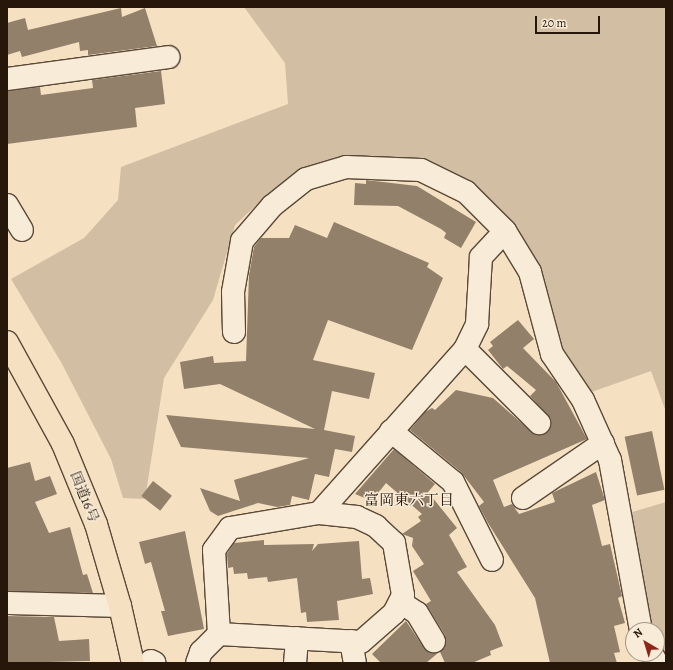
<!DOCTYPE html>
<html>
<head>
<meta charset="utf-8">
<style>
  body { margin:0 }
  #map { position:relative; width:673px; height:670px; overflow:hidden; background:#f5e0c2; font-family:Alegreya,"Noto Serif JP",serif }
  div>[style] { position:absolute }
  .green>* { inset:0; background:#d2bea3 }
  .building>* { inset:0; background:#92806a; transform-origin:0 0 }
  .roads { filter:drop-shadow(1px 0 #5a4938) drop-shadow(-1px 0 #5a4938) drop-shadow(0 1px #5a4938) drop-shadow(0 -1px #5a4938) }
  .minor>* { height:22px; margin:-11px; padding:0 11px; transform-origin:11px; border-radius:11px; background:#f8ebd7 }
  .highway>* { height:22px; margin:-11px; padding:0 11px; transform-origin:11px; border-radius:11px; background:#f5e0c2 }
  span { translate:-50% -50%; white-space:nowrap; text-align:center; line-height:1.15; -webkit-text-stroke:3px #f8ebd7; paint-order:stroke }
  .street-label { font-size:14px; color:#26170a }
  .neighbourhood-label { font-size:15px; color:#26170a }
  .frame { position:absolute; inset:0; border:8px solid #26170a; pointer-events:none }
  .north { position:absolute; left:625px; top:622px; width:40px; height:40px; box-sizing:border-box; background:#f8ebd7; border:1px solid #a49685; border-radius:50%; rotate:322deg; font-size:11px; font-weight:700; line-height:16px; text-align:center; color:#26170a }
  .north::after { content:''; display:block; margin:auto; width:14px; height:18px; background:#8f2418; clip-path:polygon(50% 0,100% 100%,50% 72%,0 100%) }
  .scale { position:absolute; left:535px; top:16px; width:65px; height:18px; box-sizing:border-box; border:2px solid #26170a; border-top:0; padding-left:5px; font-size:12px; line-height:14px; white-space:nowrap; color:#26170a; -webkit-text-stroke:3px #f8ebd7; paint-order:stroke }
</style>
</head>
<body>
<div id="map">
  <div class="green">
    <div style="clip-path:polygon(244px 7px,666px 7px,666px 412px,651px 371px,586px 394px,558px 352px,536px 270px,423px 164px,304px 171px,264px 198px,235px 225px,213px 300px,164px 378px,145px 499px,123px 498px,111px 459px,61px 362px,11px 279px,84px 238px,118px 200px,121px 167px,288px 104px,285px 63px)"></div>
    <div style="clip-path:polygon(666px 502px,666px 663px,657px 649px,657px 630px,648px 630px,629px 513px)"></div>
  </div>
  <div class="building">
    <div style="clip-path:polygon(121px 8px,122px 17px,145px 8px,157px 46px,88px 55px,88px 50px,80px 51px,79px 42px,22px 57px,20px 51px,7px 55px,7px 23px,25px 18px,28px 30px)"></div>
    <div style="clip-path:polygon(161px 71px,165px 104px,135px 108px,137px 127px,7px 144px,7px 91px,40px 87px,41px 95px,56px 93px,93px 88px,92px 80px)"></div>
    <div style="clip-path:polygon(366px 180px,417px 186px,476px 222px,461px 248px,444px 238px,446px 233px,441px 229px,398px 206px,354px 205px,355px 183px,366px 184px)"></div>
    <div style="clip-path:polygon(334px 222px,429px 263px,427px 267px,443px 278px,412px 350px,328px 320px,313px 360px,375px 373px,369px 399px,332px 391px,324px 430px,355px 436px,352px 452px,335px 449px,329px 477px,315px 474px,309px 500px,292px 496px,290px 505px,277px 507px,258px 503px,218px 516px,210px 511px,200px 488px,240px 501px,234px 480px,309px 458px,181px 447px,166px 415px,315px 429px,220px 384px,184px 389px,180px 362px,213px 356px,214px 363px,246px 361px,249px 275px,254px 247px,261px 238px,289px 238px,295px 225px,327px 238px)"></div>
    <div style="clip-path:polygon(518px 320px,534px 339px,523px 348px,556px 382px,587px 439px,493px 480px,504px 507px,512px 504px,519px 514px,555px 502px,552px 493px,596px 472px,605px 500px,592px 505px,602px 546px,610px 544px,622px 596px,618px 598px,625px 623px,614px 626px,620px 652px,614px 653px,617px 663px,550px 663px,535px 598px,488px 523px,479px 506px,484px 502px,461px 472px,410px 430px,425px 412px,432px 408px,435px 410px,456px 390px,493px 398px,535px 435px,548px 432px,551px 419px,530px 396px,536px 390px,507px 366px,503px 369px,488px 350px,493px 346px,490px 342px)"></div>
    <div style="left:652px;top:431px;width:60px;height:28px;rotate:78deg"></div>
    <div style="clip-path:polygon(394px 449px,435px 484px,428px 492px,457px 528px,449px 535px,467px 567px,457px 572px,495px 625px,503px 646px,490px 651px,491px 655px,472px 663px,445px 663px,440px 652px,445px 647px,445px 635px,426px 604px,431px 601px,413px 571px,424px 564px,412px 546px,413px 538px,402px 534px,421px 521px,418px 517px,422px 514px,386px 483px,372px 501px,355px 494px)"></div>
    <div style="clip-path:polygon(30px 462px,35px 481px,50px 476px,57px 494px,35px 502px,49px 533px,70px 527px,83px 575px,87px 574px,93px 593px,7px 591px,7px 468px)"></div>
    <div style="left:153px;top:481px;width:24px;height:19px;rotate:38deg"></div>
    <div style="clip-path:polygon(185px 531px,204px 629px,168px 636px,161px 611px,165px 611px,151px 562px,145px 564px,139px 542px)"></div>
    <div style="clip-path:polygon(264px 540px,264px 545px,314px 544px,312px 551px,318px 544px,359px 541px,362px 579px,370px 578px,373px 594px,337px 601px,339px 620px,307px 622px,306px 612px,301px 613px,297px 578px,268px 582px,267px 577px,248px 579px,247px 573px,234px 574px,233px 567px,228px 568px,227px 554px,234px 543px)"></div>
    <div style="clip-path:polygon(7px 616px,54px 617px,59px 641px,89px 639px,90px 661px,7px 663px)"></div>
    <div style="clip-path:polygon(406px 621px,424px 648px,438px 653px,426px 663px,381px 663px,372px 654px)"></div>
  </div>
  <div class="roads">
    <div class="minor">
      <div style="left:7px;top:79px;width:163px;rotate:-7.7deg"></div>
      <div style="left:7px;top:205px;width:29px;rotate:59deg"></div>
      <div style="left:234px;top:332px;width:40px;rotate:-91.4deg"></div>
      <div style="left:233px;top:292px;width:52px;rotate:-80deg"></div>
      <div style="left:242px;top:241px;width:46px;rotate:-49.4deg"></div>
      <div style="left:272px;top:206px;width:43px;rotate:-38.5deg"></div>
      <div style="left:306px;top:179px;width:42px;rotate:-16.7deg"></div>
      <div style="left:346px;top:167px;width:75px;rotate:2.3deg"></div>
      <div style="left:421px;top:170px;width:50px;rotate:26.1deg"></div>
      <div style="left:466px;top:192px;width:55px;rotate:45deg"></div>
      <div style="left:505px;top:231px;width:48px;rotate:58.6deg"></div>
      <div style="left:530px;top:272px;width:85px;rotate:75deg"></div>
      <div style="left:552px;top:354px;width:55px;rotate:56deg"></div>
      <div style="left:583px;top:400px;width:66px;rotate:65.8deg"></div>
      <div style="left:610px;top:460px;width:173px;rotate:79.7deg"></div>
      <div style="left:465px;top:349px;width:105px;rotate:45deg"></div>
      <div style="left:391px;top:431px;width:80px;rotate:39.4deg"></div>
      <div style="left:453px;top:482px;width:87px;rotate:63.4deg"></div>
      <div style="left:523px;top:498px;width:97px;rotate:-34.5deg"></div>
      <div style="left:400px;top:602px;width:20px;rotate:33deg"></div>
      <div style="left:417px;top:613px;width:33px;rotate:59deg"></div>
      <div style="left:7px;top:603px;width:113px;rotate:1.5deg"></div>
      <div style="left:219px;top:634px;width:84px;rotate:-93.4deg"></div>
      <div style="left:214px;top:550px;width:27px;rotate:-54deg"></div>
      <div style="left:230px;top:528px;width:90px;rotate:-9.6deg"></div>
      <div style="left:351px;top:641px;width:22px;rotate:80deg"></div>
      <div style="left:652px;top:654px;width:10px;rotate:61deg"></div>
      <div style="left:151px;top:661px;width:4px;rotate:27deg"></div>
      <div style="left:197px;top:663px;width:12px;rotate:-70deg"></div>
      <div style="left:201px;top:652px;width:25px;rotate:-45deg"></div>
      <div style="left:219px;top:634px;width:142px;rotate:3.2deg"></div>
      <div style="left:361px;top:642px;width:44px;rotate:-41.3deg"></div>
      <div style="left:394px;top:613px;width:20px;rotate:-63deg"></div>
      <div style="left:403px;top:595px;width:53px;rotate:-99.8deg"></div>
      <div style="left:394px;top:543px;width:25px;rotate:-137deg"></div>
      <div style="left:376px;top:526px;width:21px;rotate:-155deg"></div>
      <div style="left:357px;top:517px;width:38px;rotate:-174deg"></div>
      <div style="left:319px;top:513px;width:220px;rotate:-48.3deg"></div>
      <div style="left:465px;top:349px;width:28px;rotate:-64deg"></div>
      <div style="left:477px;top:324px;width:67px;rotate:-86.6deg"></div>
      <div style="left:481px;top:257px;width:35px;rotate:-47deg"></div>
      <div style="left:295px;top:663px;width:25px;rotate:-85deg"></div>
    </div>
    <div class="highway">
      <div style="left:7px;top:342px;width:116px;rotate:61.2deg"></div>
      <div style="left:63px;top:444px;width:87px;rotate:67.6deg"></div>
      <div style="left:96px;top:524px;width:85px;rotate:73.7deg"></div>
      <div style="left:120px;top:606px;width:58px;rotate:77.2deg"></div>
    </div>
  </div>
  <div class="street-label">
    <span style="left:84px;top:497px;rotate:68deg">国道16号</span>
  </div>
  <div class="neighbourhood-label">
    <span style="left:409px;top:501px">富岡東六丁目</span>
  </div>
  <div class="frame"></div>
  <div class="north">N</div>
  <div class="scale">20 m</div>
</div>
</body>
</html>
